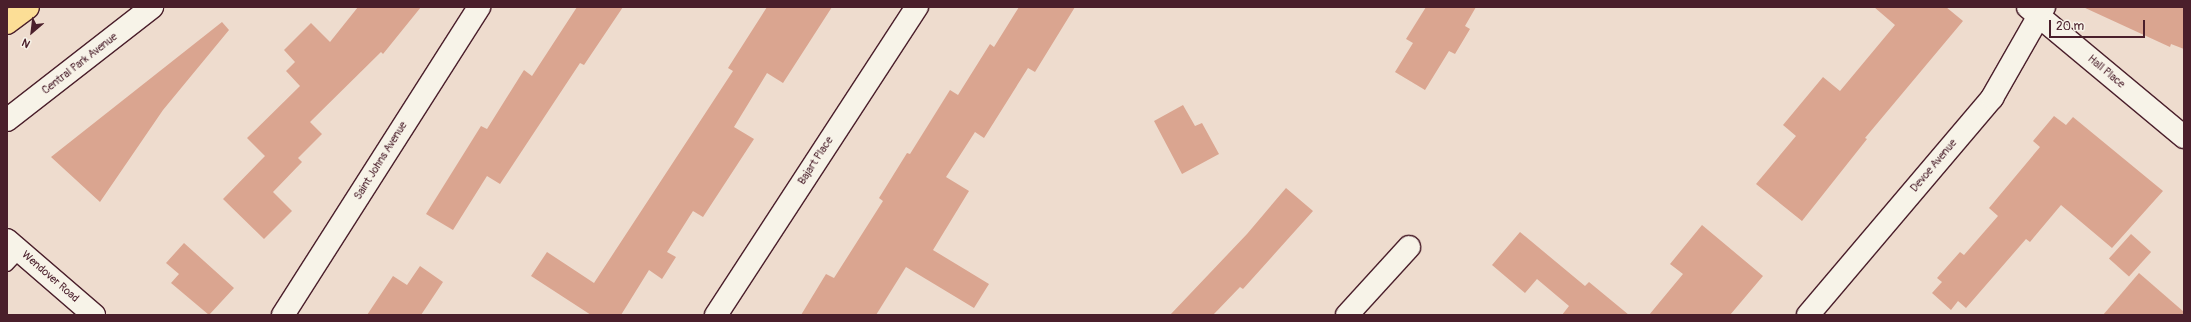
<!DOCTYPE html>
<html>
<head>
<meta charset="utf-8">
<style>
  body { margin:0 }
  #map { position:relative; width:2191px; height:322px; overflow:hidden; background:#eedcce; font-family:Pangolin,sans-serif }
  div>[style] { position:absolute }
  .building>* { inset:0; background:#daa590; transform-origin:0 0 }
  .roads { filter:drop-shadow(1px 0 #4a1f2b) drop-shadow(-1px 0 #4a1f2b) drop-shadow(0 1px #4a1f2b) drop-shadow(0 -1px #4a1f2b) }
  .service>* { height:12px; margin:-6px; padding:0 6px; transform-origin:6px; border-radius:6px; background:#f7f3e8 }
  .minor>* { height:22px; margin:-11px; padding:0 11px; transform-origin:11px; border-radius:11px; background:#f7f3e8 }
  .tertiary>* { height:22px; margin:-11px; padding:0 11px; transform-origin:11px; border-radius:11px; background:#f7f3e8 }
  .secondary>* { height:22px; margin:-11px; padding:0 11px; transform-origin:11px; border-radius:11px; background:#f7f3e8 }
  .motorway>* { height:22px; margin:-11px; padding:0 11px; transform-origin:11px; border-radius:11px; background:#fcde96 }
  span { translate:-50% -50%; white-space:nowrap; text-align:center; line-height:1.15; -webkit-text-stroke:3.5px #f7f3e8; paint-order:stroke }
  .street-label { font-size:11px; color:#4a1f2b }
  .frame { position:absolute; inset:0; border:8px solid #4a1f2b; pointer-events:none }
  .north { position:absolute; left:12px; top:12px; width:40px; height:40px; -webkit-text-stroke:3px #f7f3e8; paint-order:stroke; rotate:208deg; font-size:11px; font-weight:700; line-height:16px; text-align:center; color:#4a1f2b }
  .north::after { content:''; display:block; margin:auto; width:14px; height:18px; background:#4a1f2b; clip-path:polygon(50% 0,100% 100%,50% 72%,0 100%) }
  .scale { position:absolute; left:2049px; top:20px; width:96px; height:18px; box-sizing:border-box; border:2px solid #4a1f2b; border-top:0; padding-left:5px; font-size:12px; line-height:14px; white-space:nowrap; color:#4a1f2b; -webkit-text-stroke:3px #f7f3e8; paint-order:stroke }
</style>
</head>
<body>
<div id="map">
  <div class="building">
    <div style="clip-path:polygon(358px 7px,421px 7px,383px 54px,381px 52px,310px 122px,322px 134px,298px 158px,302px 162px,273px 192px,292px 211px,264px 239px,223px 199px,265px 156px,247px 138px,300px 86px,286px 71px,295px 62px,284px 50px,311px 23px,330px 42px)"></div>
    <div style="clip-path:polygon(577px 7px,623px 7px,584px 65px,580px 63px,500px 184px,487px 176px,453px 230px,426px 214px,481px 126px,487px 129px,524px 70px,532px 76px)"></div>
    <div style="clip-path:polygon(767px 7px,832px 7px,783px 83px,767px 73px,734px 127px,754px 139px,703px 217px,693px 211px,667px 252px,676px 257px,662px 279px,649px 270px,621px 315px,591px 315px,531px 276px,547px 252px,594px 283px,733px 71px,728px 68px)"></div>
    <div style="clip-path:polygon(1019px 7px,1075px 7px,1035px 72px,1028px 68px,984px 138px,975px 132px,946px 177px,969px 191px,933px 250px,989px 284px,974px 308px,906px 267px,876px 315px,801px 315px,826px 274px,834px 278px,883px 201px,879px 198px,907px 153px,910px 154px,950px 90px,958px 95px,990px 44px,994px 47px)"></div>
    <div style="clip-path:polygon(1426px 7px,1476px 7px,1465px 26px,1470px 29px,1455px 54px,1449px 51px,1425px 90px,1395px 72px,1413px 43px,1406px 39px)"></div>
    <div style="clip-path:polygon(1874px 7px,1946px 7px,1963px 21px,1865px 138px,1867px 139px,1802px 221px,1756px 184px,1796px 136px,1783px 125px,1823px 77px,1840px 91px,1895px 25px)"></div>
    <div style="clip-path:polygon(2083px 7px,2184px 7px,2184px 49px,2171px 44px,2170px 47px)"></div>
    <div style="clip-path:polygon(222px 22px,229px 30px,163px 110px,100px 202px,51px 157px)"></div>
    <div style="clip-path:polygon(1183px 105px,1195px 126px,1202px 123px,1219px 154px,1182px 174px,1154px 121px)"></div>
    <div style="clip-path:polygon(2054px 116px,2066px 125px,2073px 117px,2163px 191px,2112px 248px,2061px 205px,2030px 242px,2026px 239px,1966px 308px,1958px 301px,1951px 310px,1932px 293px,1942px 282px,1937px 278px,1960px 252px,1964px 255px,1998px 216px,1989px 208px,2040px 147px,2033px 141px)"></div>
    <div style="clip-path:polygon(1286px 188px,1313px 211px,1243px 289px,1240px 287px,1213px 315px,1170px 315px,1247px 234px)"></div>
    <div style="clip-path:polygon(1702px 225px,1763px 276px,1730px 315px,1649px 315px,1683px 274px,1670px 264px)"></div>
    <div style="clip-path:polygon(1520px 232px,1585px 286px,1589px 282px,1629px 315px,1562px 315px,1569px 306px,1537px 279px,1525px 293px,1492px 265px)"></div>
    <div style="left:2131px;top:234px;width:27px;height:33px;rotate:42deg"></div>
    <div style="clip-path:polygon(184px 243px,234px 288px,209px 315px,171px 283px,179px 274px,166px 263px)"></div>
    <div style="clip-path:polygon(420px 266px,443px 282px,421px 315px,367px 315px,393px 276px,407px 285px)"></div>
    <div style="clip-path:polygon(2139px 273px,2184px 312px,2184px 315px,2103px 315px)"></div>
  </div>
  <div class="roads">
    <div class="service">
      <div style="left:7px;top:265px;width:19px;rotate:-47deg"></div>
    </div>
    <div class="minor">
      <div style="left:2028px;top:7px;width:203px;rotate:39.8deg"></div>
      <div style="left:283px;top:315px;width:365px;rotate:-57.5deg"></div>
      <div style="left:716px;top:315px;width:368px;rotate:-56.9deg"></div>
      <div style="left:1347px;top:315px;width:92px;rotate:-47.6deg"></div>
      <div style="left:1808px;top:315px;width:285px;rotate:-49.7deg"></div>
      <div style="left:1992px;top:98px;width:105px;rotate:-60.3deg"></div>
    </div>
    <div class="tertiary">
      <div style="left:7px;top:240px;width:115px;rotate:40.8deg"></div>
    </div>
    <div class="secondary">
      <div style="left:7px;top:120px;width:184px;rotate:-37.9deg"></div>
    </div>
    <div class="motorway">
      <div style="left:7px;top:23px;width:26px;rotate:-37deg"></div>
    </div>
  </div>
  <div class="street-label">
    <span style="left:80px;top:64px;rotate:-38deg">Central Park Avenue</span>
    <span style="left:2106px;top:72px;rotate:40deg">Hall Place</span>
    <span style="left:381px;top:161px;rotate:-58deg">Saint Johns Avenue</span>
    <span style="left:816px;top:161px;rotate:-57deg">Bajart Place</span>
    <span style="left:1934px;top:166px;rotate:-50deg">Devoe Avenue</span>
    <span style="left:50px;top:277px;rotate:41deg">Wendover Road</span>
  </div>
  <div class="frame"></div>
  <div class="north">N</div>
  <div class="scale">20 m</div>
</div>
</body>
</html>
